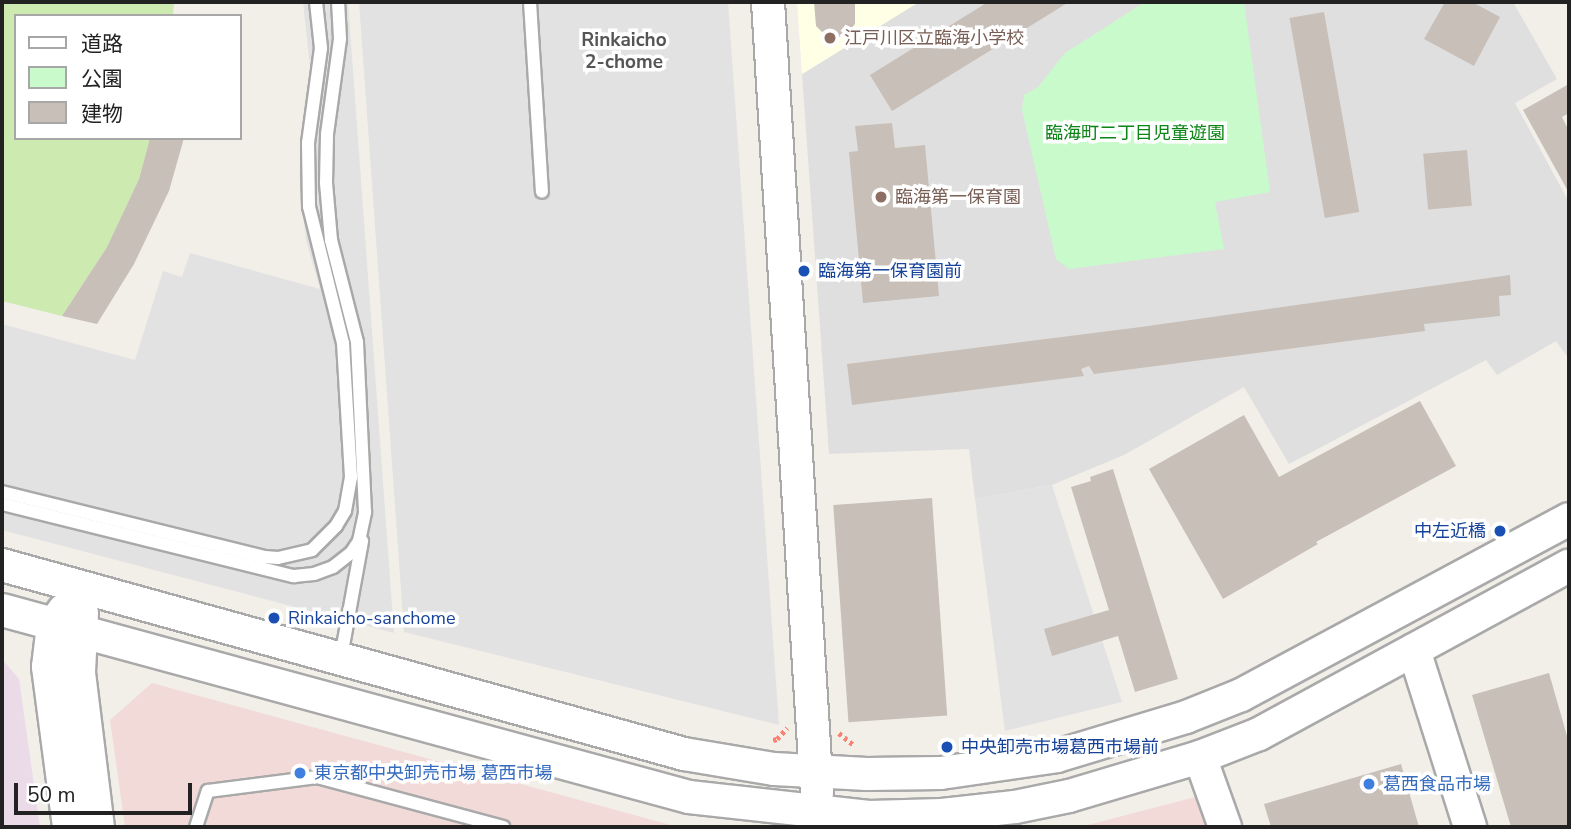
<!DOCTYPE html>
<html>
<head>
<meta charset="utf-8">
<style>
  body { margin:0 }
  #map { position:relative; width:1571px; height:829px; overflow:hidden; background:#f2efe9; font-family:"Nunito Sans","Noto Sans JP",sans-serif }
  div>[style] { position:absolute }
  .residential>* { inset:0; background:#e0dfdf }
  .commercial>* { inset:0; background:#f2dad9 }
  .industrial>* { inset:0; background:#ebdbe8 }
  .education>* { inset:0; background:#ffffe5 }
  .grass>* { inset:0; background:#cdebb0 }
  .park>* { inset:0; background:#c8facc }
  .parking>* { inset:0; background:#e2e2e2 }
  .building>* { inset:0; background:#c7bfb8; transform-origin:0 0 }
  .path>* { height:4.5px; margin-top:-2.25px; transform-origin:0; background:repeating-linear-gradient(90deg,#fa8072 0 3.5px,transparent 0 7px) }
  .roads { filter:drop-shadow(2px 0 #a9a9a9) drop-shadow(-2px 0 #a9a9a9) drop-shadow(0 2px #a9a9a9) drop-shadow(0 -2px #a9a9a9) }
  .service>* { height:12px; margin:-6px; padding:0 6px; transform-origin:6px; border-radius:6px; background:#fff }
  .tertiary>* { height:32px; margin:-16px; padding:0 16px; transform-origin:16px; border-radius:16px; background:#fff }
  .dots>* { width:19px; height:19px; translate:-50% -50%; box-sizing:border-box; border:4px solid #fff; border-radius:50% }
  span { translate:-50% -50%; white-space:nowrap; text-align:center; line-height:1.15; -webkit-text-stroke:7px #fff; paint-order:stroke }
  .education-label { font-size:18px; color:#785e54 }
  .left { translate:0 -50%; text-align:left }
  .park-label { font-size:18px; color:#0c8416 }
  .transit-label { font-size:18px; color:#164399 }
  .right { translate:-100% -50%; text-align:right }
  .shop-label { font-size:18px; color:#366cbe }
  .neighbourhood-label { font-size:19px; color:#555; font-weight:700 }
  .frame { position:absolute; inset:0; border:4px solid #222; pointer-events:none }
  .legend { position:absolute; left:14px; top:14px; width:228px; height:126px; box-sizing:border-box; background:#fff; border:2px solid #a7a7a7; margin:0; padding:9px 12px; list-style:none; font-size:21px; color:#222 }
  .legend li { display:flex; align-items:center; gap:14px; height:35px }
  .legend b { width:35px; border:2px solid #a7a7a7 }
  .scale { position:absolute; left:14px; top:783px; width:178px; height:32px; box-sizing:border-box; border:4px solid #222; border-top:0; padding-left:9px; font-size:21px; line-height:24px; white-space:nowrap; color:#222; -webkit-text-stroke:5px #fff; paint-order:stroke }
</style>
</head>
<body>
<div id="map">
  <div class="residential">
    <div style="clip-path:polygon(919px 2px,1513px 2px,1557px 79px,1515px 103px,1569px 202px,1569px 359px,1556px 341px,1497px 375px,1486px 360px,1289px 464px,1244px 387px,1124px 455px,1052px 485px,975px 499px,969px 449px,829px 454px,802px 74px)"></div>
  </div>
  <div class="commercial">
    <div style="clip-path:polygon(152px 683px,678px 827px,125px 827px,110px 720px)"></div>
    <div style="clip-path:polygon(1203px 795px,1214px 827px,1080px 827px)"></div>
  </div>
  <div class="industrial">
    <div style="clip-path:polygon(2px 659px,19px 679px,40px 827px,2px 827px)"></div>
  </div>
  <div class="education">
    <div style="clip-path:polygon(797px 2px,919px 2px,802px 74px)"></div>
  </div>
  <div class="grass">
    <div style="clip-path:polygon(2px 2px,174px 2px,173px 16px,16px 16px,16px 138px,150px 138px,139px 179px,107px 247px,62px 316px,2px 301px)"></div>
  </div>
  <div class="park">
    <div style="clip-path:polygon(1145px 2px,1244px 2px,1270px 192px,1215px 202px,1224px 249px,1069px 269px,1056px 259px,1022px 110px,1024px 95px,1038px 87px,1065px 53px)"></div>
  </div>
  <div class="parking">
    <div style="clip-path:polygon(303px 2px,348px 2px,394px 633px,2px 530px,2px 324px,135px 360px,163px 271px,182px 277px,190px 253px,320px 289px,306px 240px,300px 185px,302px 129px,311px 76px)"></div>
    <div style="clip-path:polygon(359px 2px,728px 2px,779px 725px,404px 632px)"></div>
    <div style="clip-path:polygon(1052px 485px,1122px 702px,1005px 731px,975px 499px)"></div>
  </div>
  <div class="building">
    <div style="clip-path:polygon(814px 2px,855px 2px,855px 24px,844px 37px,827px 37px,816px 26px)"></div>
    <div style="clip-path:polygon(988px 2px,1069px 2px,892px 111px,870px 75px)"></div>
    <div style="clip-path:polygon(1445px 2px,1472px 2px,1500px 17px,1474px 66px,1424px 39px)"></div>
    <div style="left:1324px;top:12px;width:203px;height:35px;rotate:80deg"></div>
    <div style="clip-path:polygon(1569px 84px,1569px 113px,1562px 117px,1569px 131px,1569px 193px,1523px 110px)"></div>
    <div style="clip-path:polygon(892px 123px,895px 148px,925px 145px,939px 296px,863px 303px,849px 152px,858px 151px,855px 126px)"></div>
    <div style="clip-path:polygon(150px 138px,184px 138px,169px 191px,134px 264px,97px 324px,62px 316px,107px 247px,139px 179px)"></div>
    <div style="left:1467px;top:150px;width:56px;height:44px;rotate:85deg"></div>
    <div style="clip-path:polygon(1510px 275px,1511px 295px,1499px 296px,1500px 316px,1424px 324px,1425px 331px,1094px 374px,1089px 366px,1081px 369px,1084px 376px,852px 405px,847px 364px,1141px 327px)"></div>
    <div style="clip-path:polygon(1420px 401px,1456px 466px,1316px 542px,1318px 544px,1223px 599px,1149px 469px,1244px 415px,1279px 477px)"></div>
    <div style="clip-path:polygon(1113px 469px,1178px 679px,1135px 692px,1118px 636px,1052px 656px,1044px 629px,1109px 610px,1071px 487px,1091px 481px,1090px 477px)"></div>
    <div style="left:932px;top:498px;width:218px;height:99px;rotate:86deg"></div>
    <div style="clip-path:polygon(1549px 673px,1569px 743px,1569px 827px,1511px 827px,1472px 695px)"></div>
    <div style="clip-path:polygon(1401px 764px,1419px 827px,1271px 827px,1264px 804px)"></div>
  </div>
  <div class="path">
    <div style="left:839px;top:733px;width:19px;rotate:39deg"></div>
    <div style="left:773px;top:740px;width:4px;rotate:-14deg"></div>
    <div style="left:777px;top:739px;width:15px;rotate:-48deg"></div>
  </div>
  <div class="roads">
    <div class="service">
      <div style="left:530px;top:2px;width:190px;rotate:86.4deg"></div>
      <div style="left:2px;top:492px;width:271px;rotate:13.9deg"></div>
      <div style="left:265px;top:557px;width:13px;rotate:4deg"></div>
      <div style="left:278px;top:558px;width:35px;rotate:-13deg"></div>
      <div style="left:312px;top:550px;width:34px;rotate:-45deg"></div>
      <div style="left:336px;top:526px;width:17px;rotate:-59deg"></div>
      <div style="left:345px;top:511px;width:35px;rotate:-80deg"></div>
      <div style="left:351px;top:477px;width:134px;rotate:-93.4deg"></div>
      <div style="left:343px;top:343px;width:140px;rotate:-104deg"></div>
      <div style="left:309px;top:207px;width:64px;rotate:-90.9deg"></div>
      <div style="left:308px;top:143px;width:96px;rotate:-82.2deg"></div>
      <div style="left:321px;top:48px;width:46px;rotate:-96.2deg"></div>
      <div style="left:2px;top:504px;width:301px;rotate:13.9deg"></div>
      <div style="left:294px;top:576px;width:20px;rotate:-6deg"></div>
      <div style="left:314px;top:574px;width:20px;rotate:-20deg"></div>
      <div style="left:333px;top:567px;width:23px;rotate:-38deg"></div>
      <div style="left:351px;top:553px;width:14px;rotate:-56deg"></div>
      <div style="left:359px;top:541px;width:30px;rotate:-78deg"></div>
      <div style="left:365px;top:512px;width:170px;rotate:-92.7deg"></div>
      <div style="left:357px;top:342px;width:105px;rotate:-104.3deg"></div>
      <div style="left:331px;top:240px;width:57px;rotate:-95deg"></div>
      <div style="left:326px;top:183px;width:49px;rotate:-88.8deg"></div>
      <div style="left:327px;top:134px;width:96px;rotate:-82.2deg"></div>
      <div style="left:340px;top:39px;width:37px;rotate:-93deg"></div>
      <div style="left:341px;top:657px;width:118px;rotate:-79.7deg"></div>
      <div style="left:196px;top:827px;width:38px;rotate:-72deg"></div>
      <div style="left:208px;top:791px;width:110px;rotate:-7.3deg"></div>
      <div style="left:317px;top:777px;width:193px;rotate:15deg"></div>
    </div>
    <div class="tertiary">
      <div style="left:768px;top:2px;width:793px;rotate:86.46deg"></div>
      <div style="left:2px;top:565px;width:708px;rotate:15.49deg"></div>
      <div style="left:684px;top:754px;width:91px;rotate:9.5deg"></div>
      <div style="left:774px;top:769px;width:93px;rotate:3.1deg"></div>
      <div style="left:867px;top:774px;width:74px;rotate:-0.8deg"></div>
      <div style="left:941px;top:773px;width:117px;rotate:-8.3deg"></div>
      <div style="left:1057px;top:756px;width:135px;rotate:-16.8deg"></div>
      <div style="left:1186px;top:717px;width:59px;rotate:-21.8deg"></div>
      <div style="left:1241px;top:695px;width:372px;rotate:-28.2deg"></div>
      <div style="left:2px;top:610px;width:712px;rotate:15.23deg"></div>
      <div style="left:689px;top:797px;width:181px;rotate:6.3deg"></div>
      <div style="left:869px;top:817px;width:73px;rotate:-1.6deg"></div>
      <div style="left:942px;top:815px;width:73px;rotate:-6.3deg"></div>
      <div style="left:1015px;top:807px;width:55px;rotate:-11.5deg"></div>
      <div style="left:1069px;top:796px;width:137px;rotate:-16.6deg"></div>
      <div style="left:1200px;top:757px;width:63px;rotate:-21.3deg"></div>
      <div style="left:1259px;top:734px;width:353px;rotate:-28.5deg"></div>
      <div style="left:64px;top:610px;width:19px;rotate:126deg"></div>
      <div style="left:53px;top:625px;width:42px;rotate:96.8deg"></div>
      <div style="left:48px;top:667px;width:161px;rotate:82.5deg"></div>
      <div style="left:82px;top:613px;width:60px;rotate:92.9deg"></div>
      <div style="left:79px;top:673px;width:155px;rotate:83deg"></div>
      <div style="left:1414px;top:650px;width:186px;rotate:72.4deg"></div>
      <div style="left:1200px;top:757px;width:74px;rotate:70.3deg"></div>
    </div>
  </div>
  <div class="dots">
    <div style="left:830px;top:38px;background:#8d6e63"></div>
    <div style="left:881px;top:197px;background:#8d6e63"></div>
    <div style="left:804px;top:271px;background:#1a4fb4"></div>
    <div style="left:1500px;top:531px;background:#1a4fb4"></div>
    <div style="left:274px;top:618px;background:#1a4fb4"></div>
    <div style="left:947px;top:747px;background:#1a4fb4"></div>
    <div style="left:300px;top:773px;background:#3f7fe0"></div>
    <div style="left:1369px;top:784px;background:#3f7fe0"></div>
  </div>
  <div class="education-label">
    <span class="left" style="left:844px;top:38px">江戸川区立臨海小学校</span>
    <span class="left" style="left:895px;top:197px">臨海第一保育園</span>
  </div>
  <div class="park-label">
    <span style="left:1135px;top:133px">臨海町二丁目児童遊園</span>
  </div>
  <div class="transit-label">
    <span class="left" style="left:818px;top:271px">臨海第一保育園前</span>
    <span class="right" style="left:1486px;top:531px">中左近橋</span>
    <span class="left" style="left:288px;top:618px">Rinkaicho-sanchome</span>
    <span class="left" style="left:961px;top:747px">中央卸売市場葛西市場前</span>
  </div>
  <div class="shop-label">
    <span class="left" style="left:314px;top:773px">東京都中央卸売市場 葛西市場</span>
    <span class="left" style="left:1383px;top:784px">葛西食品市場</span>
  </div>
  <div class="neighbourhood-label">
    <span style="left:624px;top:52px">Rinkaicho<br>2-chome</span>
  </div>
  <div class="frame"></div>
  <ul class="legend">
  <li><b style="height:9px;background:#fff"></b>道路</li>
  <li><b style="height:19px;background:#c8facc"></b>公園</li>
  <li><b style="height:19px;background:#c7bfb8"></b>建物</li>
  </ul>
  <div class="scale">50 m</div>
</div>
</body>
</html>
